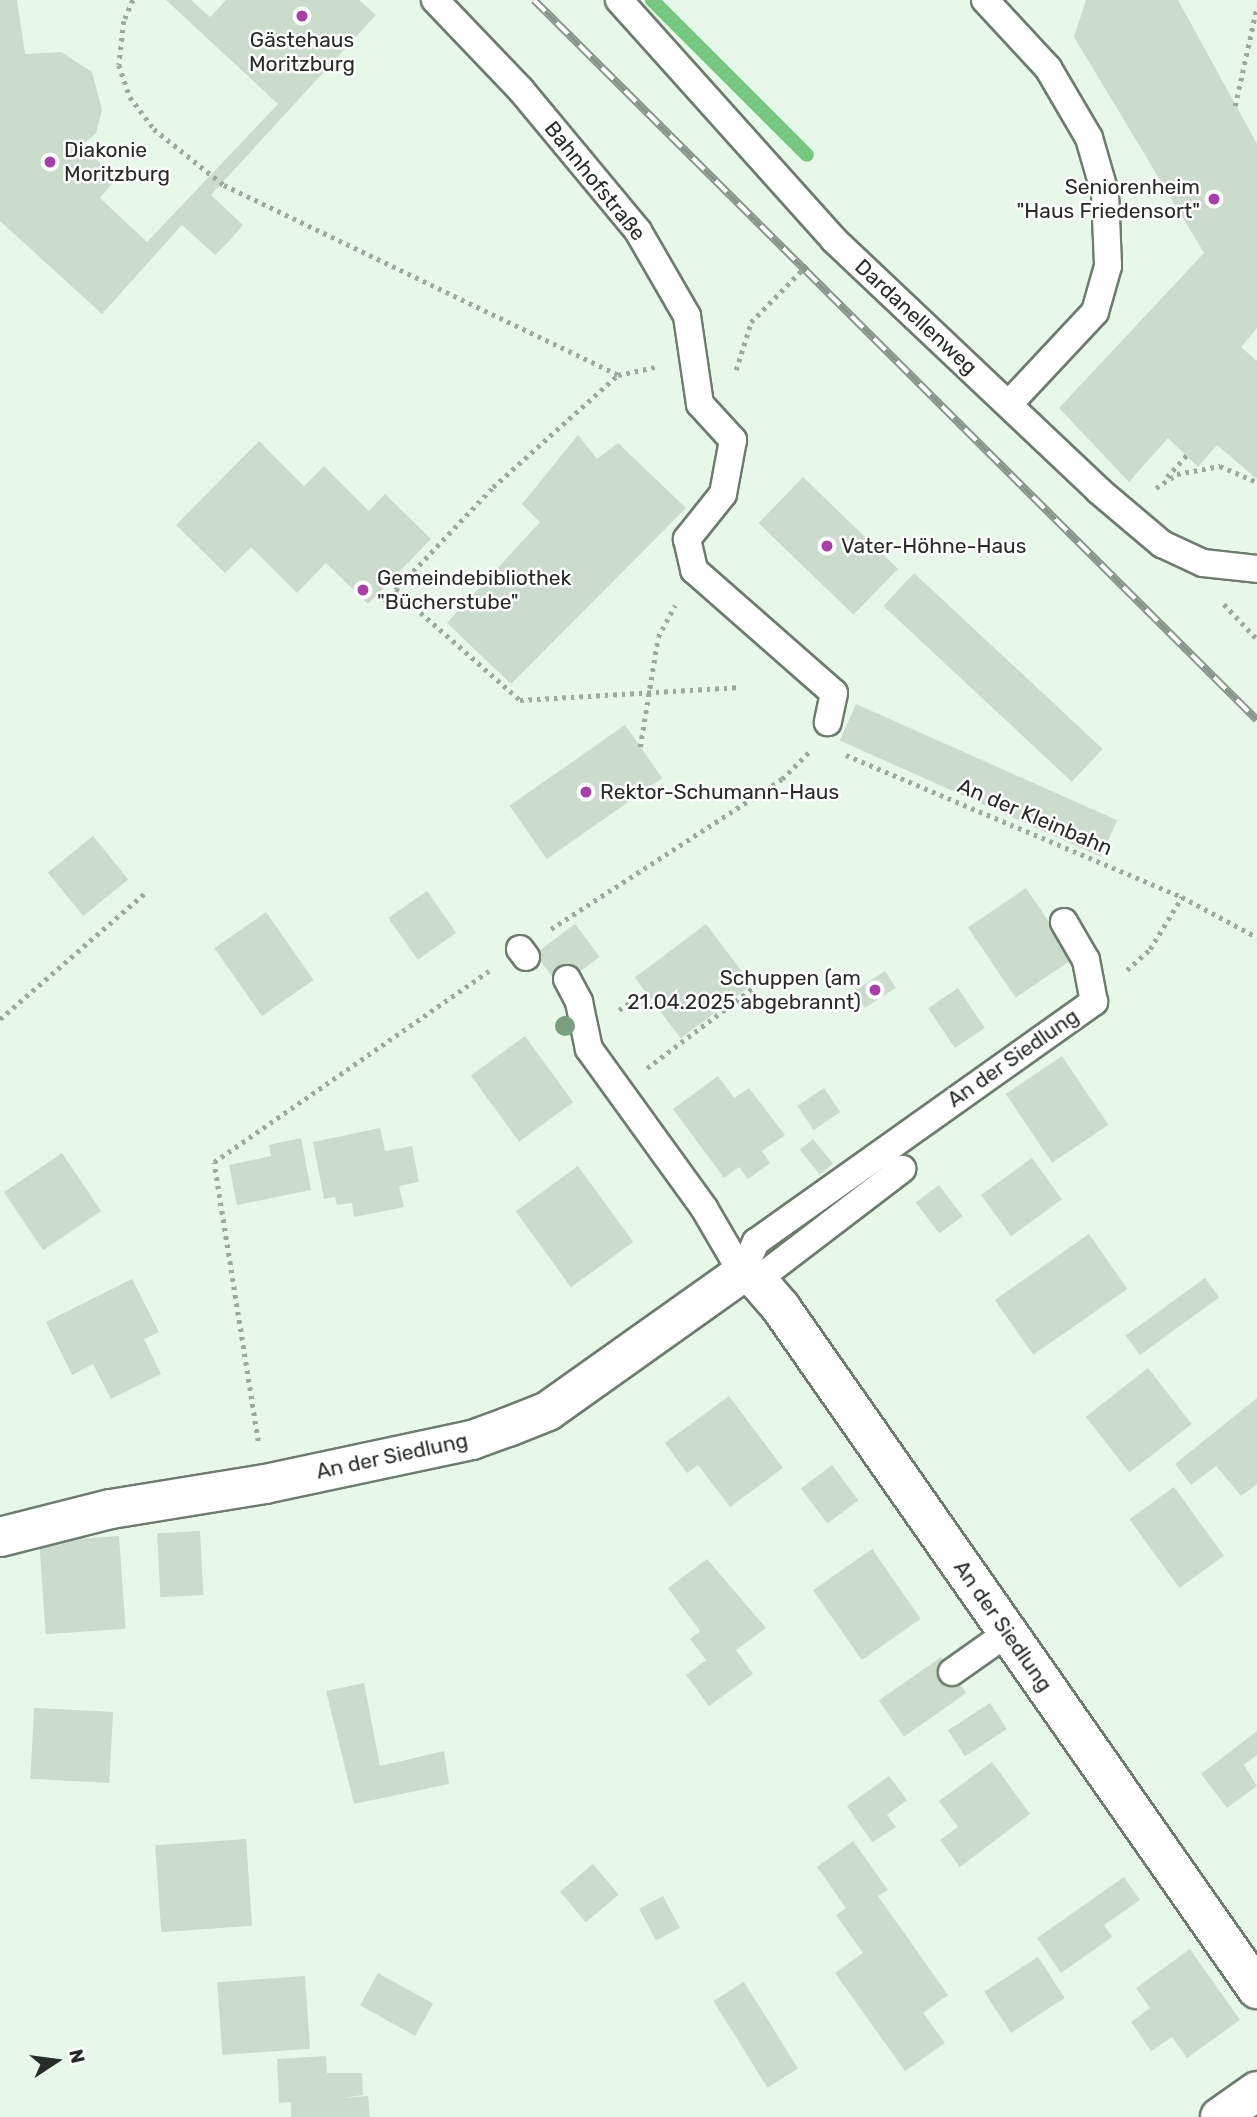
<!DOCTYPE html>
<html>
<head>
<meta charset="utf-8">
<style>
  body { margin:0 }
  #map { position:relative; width:1257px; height:2117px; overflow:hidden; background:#e7f8e8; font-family:Rubik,sans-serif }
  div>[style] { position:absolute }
  .stream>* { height:14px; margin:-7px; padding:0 7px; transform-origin:7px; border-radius:7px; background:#76c77f }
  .building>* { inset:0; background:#ccdccc; transform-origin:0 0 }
  .path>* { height:4.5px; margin-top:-2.25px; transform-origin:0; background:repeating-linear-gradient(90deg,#9ca99d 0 3.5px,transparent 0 8.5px) }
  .roads { filter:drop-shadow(2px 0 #6e7c6e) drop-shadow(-2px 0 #6e7c6e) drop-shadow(0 2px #6e7c6e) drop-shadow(0 -2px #6e7c6e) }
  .lane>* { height:26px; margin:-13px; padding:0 13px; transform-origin:13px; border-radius:13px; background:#fff }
  .street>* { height:38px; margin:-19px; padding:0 19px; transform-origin:19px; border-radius:19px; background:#fff }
  .rail>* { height:8px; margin-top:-4px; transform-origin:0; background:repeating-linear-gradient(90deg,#fff 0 16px,#89958a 0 32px); box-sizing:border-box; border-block:2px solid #89958a }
  .trees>* { width:20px; height:20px; margin:-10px; border-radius:50%; background:#799f7f }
  .dots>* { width:19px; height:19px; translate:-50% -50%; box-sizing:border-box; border:4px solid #fff; border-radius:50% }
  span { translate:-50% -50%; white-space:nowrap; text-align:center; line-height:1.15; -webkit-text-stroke:5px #fff; paint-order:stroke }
  .poi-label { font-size:21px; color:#262c26 }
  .left { translate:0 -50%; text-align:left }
  .right { translate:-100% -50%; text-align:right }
  .street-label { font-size:21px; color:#262c26 }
  .north { position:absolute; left:21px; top:2026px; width:70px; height:70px; -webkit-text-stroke:5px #fff; paint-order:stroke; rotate:77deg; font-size:19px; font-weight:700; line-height:28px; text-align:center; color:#262c26 }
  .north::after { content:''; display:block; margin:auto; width:24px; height:32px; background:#262c26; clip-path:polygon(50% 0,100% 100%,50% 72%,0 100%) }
</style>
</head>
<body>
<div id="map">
  <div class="stream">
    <div style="left:652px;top:0;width:219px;rotate:45deg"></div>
  </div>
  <div class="building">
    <div style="clip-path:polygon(0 0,17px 0,25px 54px,61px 52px,92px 72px,102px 110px,96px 133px,81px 146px,117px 178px,100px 198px,147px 242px,278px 104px,166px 0,191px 0,210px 17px,226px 0,359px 0,376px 15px,211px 195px,243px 225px,230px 240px,215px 255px,182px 225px,102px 314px,0 221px)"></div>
    <div style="clip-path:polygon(1086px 0,1178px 0,1257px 144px,1257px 328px,1241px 347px,1257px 361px,1257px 479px,1217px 445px,1198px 467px,1168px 438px,1129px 482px,1059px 408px,1204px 253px,1074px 37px)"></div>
    <div style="clip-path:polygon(578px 435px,597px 459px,618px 443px,686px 508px,511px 684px,447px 623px,540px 522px,522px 504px)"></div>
    <div style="clip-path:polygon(259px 441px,304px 486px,324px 466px,369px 511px,385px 494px,431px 539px,368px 604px,326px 563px,297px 593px,251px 547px,225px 573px,176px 525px)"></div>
    <div style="left:803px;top:477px;width:132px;height:64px;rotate:44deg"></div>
    <div style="left:914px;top:573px;width:258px;height:45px;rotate:43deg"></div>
    <div style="left:856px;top:704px;width:286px;height:40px;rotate:24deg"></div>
    <div style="left:625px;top:725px;width:65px;height:141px;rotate:55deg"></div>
    <div style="left:93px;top:836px;width:56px;height:58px;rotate:51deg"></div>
    <div style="left:1026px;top:888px;width:85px;height:70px;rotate:56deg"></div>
    <div style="left:427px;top:891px;width:51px;height:47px;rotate:55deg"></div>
    <div style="left:266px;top:912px;width:83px;height:63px;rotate:55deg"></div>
    <div style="left:575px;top:924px;width:41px;height:50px;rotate:53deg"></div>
    <div style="left:706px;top:924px;width:76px;height:89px;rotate:53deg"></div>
    <div style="left:885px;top:971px;width:20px;height:37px;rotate:57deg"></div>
    <div style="left:958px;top:988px;width:48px;height:36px;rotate:56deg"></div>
    <div style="left:525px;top:1036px;width:82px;height:67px;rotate:54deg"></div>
    <div style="left:1062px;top:1056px;width:83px;height:68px;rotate:56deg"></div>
    <div style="clip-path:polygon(718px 1076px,734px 1098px,749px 1088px,785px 1135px,762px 1151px,770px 1163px,748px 1179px,739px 1167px,724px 1178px,673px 1109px)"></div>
    <div style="left:824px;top:1088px;width:29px;height:32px;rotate:56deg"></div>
    <div style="clip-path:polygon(380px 1128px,385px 1151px,412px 1146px,419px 1182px,399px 1186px,404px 1207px,354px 1217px,352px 1203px,337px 1205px,335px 1197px,324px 1199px,313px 1142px)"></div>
    <div style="clip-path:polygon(301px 1138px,311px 1190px,237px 1205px,229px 1165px,271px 1156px,269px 1145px)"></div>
    <div style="left:813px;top:1139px;width:32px;height:17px;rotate:51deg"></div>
    <div style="left:62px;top:1153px;width:70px;height:70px;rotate:56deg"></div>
    <div style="left:1032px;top:1158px;width:51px;height:63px;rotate:54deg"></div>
    <div style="left:578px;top:1166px;width:94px;height:77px;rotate:54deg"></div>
    <div style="left:939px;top:1185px;width:39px;height:29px;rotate:53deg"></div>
    <div style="left:1089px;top:1234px;width:67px;height:115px;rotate:55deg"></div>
    <div style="left:1205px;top:1278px;width:24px;height:98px;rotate:54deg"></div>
    <div style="clip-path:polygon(132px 1279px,159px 1332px,144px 1339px,161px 1374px,111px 1399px,93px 1364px,72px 1375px,46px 1322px)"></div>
    <div style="left:1148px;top:1368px;width:71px;height:79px;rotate:52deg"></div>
    <div style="clip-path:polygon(729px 1396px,783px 1468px,730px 1507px,698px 1465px,687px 1473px,665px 1443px)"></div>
    <div style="clip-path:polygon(1257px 1398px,1257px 1484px,1241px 1496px,1216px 1466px,1191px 1485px,1175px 1464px)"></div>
    <div style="left:832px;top:1465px;width:44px;height:39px;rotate:53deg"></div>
    <div style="left:1174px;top:1487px;width:85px;height:55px;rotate:54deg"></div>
    <div style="left:200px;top:1531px;width:64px;height:43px;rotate:87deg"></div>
    <div style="left:119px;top:1536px;width:93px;height:80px;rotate:86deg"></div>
    <div style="left:872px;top:1549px;width:85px;height:72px;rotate:55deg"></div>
    <div style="clip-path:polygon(707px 1559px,766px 1628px,736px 1650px,753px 1674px,709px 1706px,686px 1675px,706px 1660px,690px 1639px,700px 1631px,668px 1588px)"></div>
    <div style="left:941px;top:1657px;width:44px;height:76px;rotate:55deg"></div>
    <div style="clip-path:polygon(364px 1683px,380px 1766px,444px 1751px,449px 1784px,354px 1804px,326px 1691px)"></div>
    <div style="left:990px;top:1703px;width:31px;height:50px;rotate:57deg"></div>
    <div style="left:113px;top:1712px;width:71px;height:79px;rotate:93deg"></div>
    <div style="clip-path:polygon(1257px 1731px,1257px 1755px,1244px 1765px,1257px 1786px,1227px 1808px,1201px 1774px)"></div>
    <div style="clip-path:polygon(992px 1762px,1030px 1814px,960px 1867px,940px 1840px,958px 1827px,939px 1801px)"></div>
    <div style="clip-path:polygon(889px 1776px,907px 1800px,887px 1815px,896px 1827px,872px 1842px,847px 1806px)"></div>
    <div style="left:246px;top:1839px;width:87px;height:91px;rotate:86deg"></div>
    <div style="clip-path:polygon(853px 1841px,888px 1890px,878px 1896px,948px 1995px,923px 2013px,945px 2043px,905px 2071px,835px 1973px,863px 1953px,836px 1915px,846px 1908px,817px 1867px)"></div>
    <div style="left:593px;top:1864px;width:40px;height:43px;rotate:50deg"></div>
    <div style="clip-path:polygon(1124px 1877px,1140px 1900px,1104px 1925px,1112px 1937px,1061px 1973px,1037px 1938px)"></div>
    <div style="left:663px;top:1896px;width:36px;height:27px;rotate:62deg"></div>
    <div style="clip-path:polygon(1190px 1949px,1240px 2020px,1187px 2058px,1172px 2037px,1151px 2051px,1131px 2022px,1150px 2008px,1136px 1988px)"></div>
    <div style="left:1038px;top:1957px;width:49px;height:64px;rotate:57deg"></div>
    <div style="left:378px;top:1973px;width:63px;height:37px;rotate:29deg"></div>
    <div style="left:305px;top:1976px;width:73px;height:88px;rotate:86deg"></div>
    <div style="left:744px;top:1982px;width:102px;height:36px;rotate:58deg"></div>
    <div style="clip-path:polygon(326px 2056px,327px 2073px,362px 2073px,363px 2095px,343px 2098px,368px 2096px,370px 2117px,291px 2117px,291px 2102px,279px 2103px,277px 2059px)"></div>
  </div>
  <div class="path">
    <div style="left:133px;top:0;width:23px;rotate:113deg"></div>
    <div style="left:124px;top:21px;width:44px;rotate:96.5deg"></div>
    <div style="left:119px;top:65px;width:34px;rotate:71deg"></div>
    <div style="left:130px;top:97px;width:40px;rotate:53deg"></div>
    <div style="left:154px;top:129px;width:90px;rotate:38.7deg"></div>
    <div style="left:224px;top:185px;width:437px;rotate:25.7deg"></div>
    <div style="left:1235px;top:106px;width:102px;rotate:-77.6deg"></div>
    <div style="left:736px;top:370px;width:50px;rotate:-72.6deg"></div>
    <div style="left:751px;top:322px;width:80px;rotate:-45.5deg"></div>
    <div style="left:1167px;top:477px;width:30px;rotate:-48deg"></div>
    <div style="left:1156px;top:488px;width:25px;rotate:-34deg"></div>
    <div style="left:1177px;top:474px;width:44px;rotate:-10.5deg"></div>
    <div style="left:1220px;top:466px;width:40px;rotate:23.4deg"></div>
    <div style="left:395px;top:590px;width:167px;rotate:41.3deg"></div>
    <div style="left:520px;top:700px;width:217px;rotate:-3.4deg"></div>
    <div style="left:384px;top:602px;width:158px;rotate:-46.5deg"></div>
    <div style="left:493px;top:487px;width:168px;rotate:-41.9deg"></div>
    <div style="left:618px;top:375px;width:40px;rotate:-12deg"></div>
    <div style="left:1224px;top:604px;width:48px;rotate:46.7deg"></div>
    <div style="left:640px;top:747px;width:111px;rotate:-80.7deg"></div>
    <div style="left:658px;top:637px;width:36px;rotate:-62deg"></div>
    <div style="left:846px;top:755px;width:365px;rotate:22.9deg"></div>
    <div style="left:1182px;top:897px;width:85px;rotate:28.1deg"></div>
    <div style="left:551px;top:929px;width:275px;rotate:-33deg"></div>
    <div style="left:782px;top:779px;width:38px;rotate:-45deg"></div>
    <div style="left:1127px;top:970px;width:31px;rotate:-42deg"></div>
    <div style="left:1150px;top:949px;width:61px;rotate:-58.4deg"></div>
    <div style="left:619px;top:1010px;width:18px;rotate:-34deg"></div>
    <div style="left:634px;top:1000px;width:25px;rotate:18deg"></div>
    <div style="left:0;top:1019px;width:191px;rotate:-41deg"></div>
    <div style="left:647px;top:1068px;width:136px;rotate:-37deg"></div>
    <div style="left:258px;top:1441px;width:282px;rotate:-99deg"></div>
    <div style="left:214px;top:1162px;width:335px;rotate:-34.8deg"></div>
  </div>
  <div class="roads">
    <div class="lane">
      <div style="left:435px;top:0;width:124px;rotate:46.3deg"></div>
      <div style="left:521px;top:90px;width:183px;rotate:50.3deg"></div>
      <div style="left:638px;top:231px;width:98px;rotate:60deg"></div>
      <div style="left:687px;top:316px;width:89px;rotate:81.6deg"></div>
      <div style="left:700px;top:404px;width:49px;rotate:47.5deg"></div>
      <div style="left:733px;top:440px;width:55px;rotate:100.5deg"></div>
      <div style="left:723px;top:494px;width:58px;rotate:128.7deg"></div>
      <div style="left:687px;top:539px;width:32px;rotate:77deg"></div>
      <div style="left:694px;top:570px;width:186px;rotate:41.3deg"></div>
      <div style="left:834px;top:693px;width:30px;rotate:102deg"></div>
      <div style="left:619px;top:0;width:322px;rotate:48.1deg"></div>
      <div style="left:834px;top:240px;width:364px;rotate:43.4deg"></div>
      <div style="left:1098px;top:490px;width:84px;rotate:40.2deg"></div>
      <div style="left:1162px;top:544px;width:45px;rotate:24.9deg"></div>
      <div style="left:1203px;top:563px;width:54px;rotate:6.3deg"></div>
      <div style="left:985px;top:0;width:93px;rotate:47.2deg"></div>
      <div style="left:1048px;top:68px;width:81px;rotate:59.6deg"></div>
      <div style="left:1089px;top:138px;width:57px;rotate:73.8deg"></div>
      <div style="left:1105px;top:193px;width:73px;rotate:87.6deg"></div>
      <div style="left:1108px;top:266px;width:48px;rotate:105.8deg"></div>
      <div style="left:1095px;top:312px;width:126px;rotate:133.1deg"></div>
      <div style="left:520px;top:949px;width:10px;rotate:53deg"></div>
      <div style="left:567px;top:979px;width:26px;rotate:62deg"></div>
      <div style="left:579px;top:1002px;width:48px;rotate:78deg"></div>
      <div style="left:589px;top:1049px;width:196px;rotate:54.1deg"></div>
      <div style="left:704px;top:1208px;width:75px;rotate:59.7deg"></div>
      <div style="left:742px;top:1273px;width:34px;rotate:-66deg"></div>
      <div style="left:756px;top:1242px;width:415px;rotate:-35.4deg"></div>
      <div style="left:1094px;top:1002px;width:43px;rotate:-100.8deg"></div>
      <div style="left:1086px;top:960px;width:44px;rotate:-120.1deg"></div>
      <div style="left:757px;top:1280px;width:183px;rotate:-37.4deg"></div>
      <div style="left:952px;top:1672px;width:67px;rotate:-35.3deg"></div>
    </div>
    <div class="street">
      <div style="left:0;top:1537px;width:114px;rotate:-14.2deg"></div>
      <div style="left:111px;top:1509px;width:156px;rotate:-9.2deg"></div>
      <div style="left:265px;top:1484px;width:212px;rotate:-12deg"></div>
      <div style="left:472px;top:1440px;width:38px;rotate:-20deg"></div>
      <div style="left:508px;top:1427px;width:43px;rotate:-21.8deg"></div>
      <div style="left:548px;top:1411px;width:238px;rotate:-35.4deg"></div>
      <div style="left:742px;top:1273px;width:17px;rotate:25deg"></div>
      <div style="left:757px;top:1280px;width:37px;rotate:49deg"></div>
      <div style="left:781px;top:1308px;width:831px;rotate:55.05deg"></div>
      <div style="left:1220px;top:2117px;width:45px;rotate:-35.1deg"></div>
    </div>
  </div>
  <div class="rail">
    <div style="left:534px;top:0;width:1020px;rotate:44.88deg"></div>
  </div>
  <div class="trees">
    <div style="left:565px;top:1026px"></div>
  </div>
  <div class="dots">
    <div style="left:302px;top:16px;background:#a440a6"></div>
    <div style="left:50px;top:162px;background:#a440a6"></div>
    <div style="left:1214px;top:199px;background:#a440a6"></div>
    <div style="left:827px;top:546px;background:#a440a6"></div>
    <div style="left:363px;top:590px;background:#a440a6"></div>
    <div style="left:586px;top:792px;background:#a440a6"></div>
    <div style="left:875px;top:990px;background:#a440a6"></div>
  </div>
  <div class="poi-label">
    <span style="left:302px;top:52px">Gästehaus<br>Moritzburg</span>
    <span class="left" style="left:64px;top:162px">Diakonie<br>Moritzburg</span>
    <span class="right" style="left:1200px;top:199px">Seniorenheim<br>"Haus Friedensort"</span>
    <span class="left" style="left:841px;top:546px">Vater-Höhne-Haus</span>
    <span class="left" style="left:377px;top:590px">Gemeindebibliothek<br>"Bücherstube"</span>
    <span class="left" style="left:600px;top:792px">Rektor-Schumann-Haus</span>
    <span class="right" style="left:861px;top:990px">Schuppen (am<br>21.04.2025 abgebrannt)</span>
  </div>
  <div class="street-label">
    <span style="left:595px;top:181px;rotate:51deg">Bahnhofstraße</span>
    <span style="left:916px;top:317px;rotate:43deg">Dardanellenweg</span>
    <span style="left:1035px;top:817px;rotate:23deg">An der Kleinbahn</span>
    <span style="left:1013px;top:1058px;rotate:-35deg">An der Siedlung</span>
    <span style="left:392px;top:1456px;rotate:-12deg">An der Siedlung</span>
    <span style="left:1003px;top:1626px;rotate:55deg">An der Siedlung</span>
  </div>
  <div class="north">N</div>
</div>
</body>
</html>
